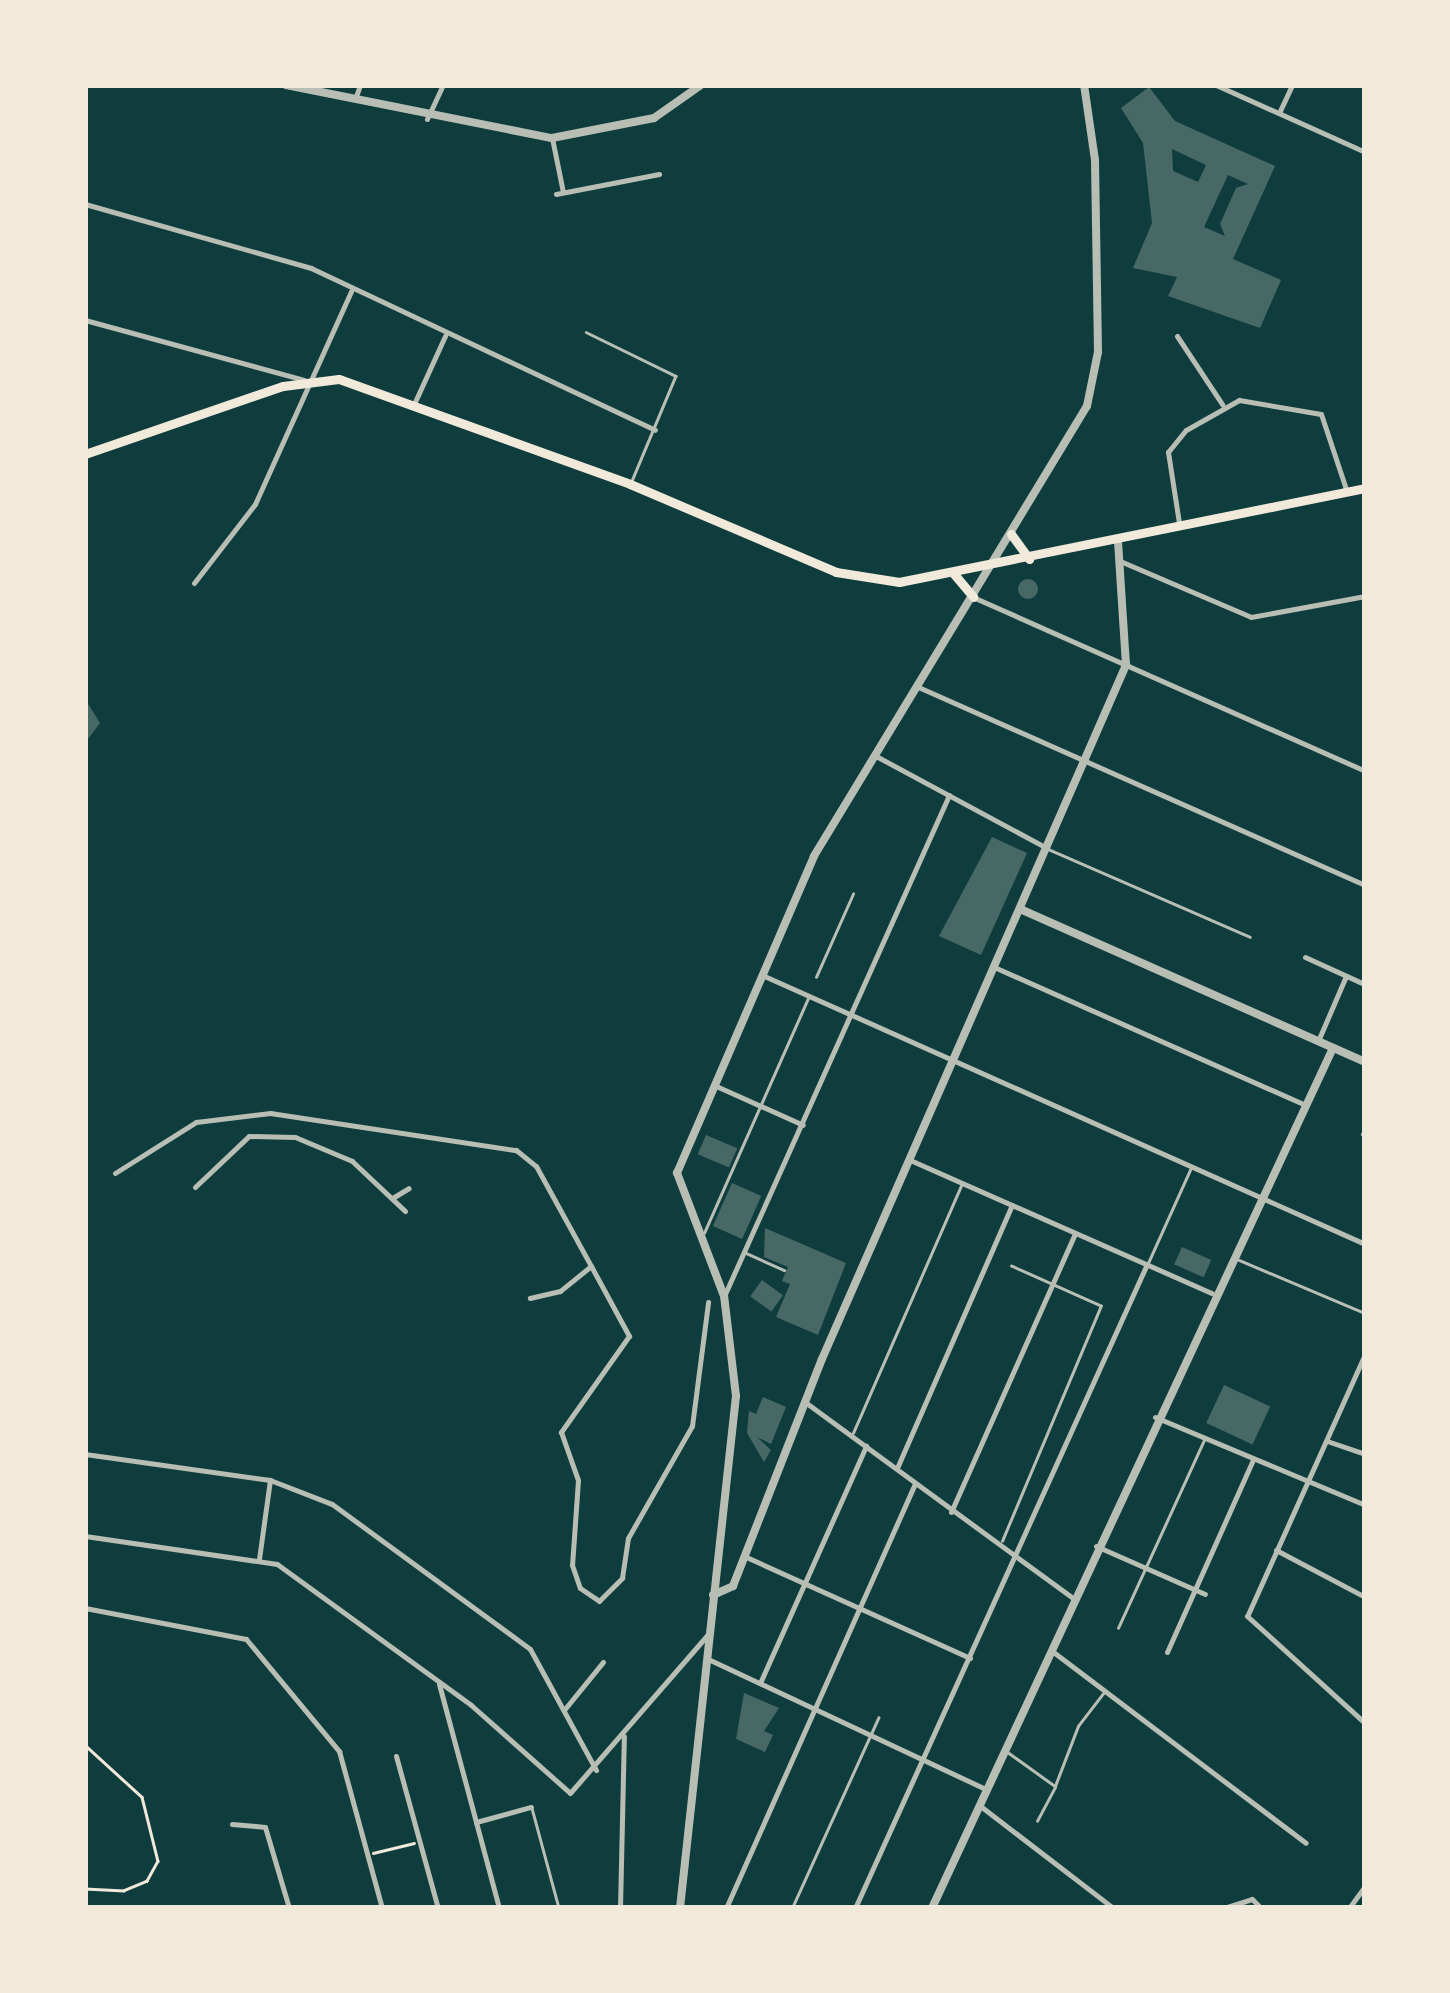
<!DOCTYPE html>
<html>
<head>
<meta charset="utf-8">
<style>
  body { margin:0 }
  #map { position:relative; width:1450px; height:1993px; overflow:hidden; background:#0f3d3e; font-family:"Fira Sans Condensed",sans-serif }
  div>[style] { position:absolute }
  .building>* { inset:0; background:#486865; transform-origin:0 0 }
  .round { border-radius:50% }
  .path>* { height:2.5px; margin:-1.25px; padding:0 1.25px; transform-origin:1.25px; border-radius:1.25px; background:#f1e9da }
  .service>* { height:2.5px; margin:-1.25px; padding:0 1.25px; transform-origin:1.25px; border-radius:1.25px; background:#b8beb3 }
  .minor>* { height:5px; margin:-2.5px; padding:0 2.5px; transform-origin:2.5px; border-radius:2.5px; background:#b8beb3 }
  .tertiary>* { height:8px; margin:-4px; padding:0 4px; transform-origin:4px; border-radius:4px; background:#b8beb3 }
  .primary>* { height:9px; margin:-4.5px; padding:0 4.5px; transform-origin:4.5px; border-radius:4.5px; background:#f1e9da }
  span { translate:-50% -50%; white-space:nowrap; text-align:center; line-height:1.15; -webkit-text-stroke:8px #f1e9da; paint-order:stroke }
  .frame { position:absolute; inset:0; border:88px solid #f1e9da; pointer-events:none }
</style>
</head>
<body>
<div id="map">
  <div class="building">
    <div style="clip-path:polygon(evenodd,1149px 87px,1175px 121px,1275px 166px,1233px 259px,1281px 280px,1260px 328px,1168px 296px,1177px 277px,1133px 268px,1152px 223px,1143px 143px,1121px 108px,1149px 87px,1172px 149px,1206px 165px,1198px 182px,1173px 171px,1172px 149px,1149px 87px,1228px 175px,1248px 184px,1236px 188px,1220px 224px,1225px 236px,1204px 227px,1228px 175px)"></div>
    <div class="round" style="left:1018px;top:579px;width:20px;height:20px"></div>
    <div style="clip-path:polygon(85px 699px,100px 723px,88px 739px,85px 737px)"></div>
    <div style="clip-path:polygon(992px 837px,1027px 853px,981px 955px,939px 936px)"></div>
    <div style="left:706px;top:1135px;width:34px;height:21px;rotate:23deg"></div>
    <div style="left:732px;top:1183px;width:32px;height:47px;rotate:24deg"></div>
    <div style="clip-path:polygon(765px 1228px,846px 1263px,818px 1335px,776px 1317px,790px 1284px,782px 1281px,788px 1267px,764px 1257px)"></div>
    <div style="left:1182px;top:1247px;width:32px;height:19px;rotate:24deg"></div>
    <div style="left:762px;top:1280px;width:26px;height:20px;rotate:36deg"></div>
    <div style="left:1224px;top:1385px;width:51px;height:42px;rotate:25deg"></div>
    <div style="clip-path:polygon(763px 1397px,786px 1407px,771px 1444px,757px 1437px,771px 1450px,764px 1462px,747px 1433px,749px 1411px,756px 1414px)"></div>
    <div style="clip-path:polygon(744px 1693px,779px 1708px,764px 1731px,773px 1735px,765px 1752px,736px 1739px)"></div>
  </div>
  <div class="path">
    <div style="left:85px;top:1745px;width:77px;rotate:42.4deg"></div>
    <div style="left:142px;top:1797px;width:66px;rotate:76deg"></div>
    <div style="left:158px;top:1861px;width:23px;rotate:119deg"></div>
    <div style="left:147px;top:1881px;width:25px;rotate:157deg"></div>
    <div style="left:124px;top:1891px;width:39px;rotate:-177deg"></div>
    <div style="left:373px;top:1853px;width:42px;rotate:-13.7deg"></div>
  </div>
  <div class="service">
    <div style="left:586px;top:332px;width:100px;rotate:26.1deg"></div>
    <div style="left:676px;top:376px;width:112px;rotate:112.7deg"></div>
    <div style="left:1048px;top:849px;width:220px;rotate:23.5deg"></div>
    <div style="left:816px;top:977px;width:91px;rotate:-66deg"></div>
    <div style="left:704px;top:1233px;width:257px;rotate:-66.1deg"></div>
    <div style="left:746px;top:1253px;width:42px;rotate:24.1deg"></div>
    <div style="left:1239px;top:1260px;width:137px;rotate:22.8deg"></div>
    <div style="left:1148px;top:1263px;width:102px;rotate:-65.7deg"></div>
    <div style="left:853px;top:1433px;width:272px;rotate:-66.4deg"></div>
    <div style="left:1002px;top:1541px;width:255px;rotate:-67.2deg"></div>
    <div style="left:1101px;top:1306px;width:98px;rotate:-156deg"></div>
    <div style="left:1118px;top:1628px;width:207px;rotate:-65.4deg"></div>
    <div style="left:1009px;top:1753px;width:57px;rotate:35.7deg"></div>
    <div style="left:1055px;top:1786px;width:64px;rotate:-69deg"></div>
    <div style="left:1078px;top:1726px;width:44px;rotate:-52.4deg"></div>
    <div style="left:532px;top:1808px;width:104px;rotate:74.9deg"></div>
    <div style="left:1037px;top:1821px;width:38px;rotate:-62deg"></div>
    <div style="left:792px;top:1908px;width:209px;rotate:-65.6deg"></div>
  </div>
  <div class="minor">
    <div style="left:1216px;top:85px;width:163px;rotate:24.2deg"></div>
    <div style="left:355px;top:99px;width:15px;rotate:-70deg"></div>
    <div style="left:1279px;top:113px;width:31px;rotate:-65deg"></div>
    <div style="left:427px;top:119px;width:38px;rotate:-65deg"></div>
    <div style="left:552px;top:138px;width:55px;rotate:78.5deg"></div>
    <div style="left:556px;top:194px;width:105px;rotate:-11deg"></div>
    <div style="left:85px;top:204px;width:235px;rotate:15.8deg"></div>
    <div style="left:311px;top:268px;width:380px;rotate:25.2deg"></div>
    <div style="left:85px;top:320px;width:227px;rotate:15.3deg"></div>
    <div style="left:1177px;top:336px;width:82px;rotate:56.5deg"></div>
    <div style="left:414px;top:404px;width:75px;rotate:-65.5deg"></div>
    <div style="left:1179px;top:523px;width:72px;rotate:-98.8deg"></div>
    <div style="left:1168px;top:452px;width:28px;rotate:-51deg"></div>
    <div style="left:1186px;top:430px;width:61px;rotate:-29.5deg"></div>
    <div style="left:1239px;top:400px;width:83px;rotate:9.7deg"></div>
    <div style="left:1321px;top:414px;width:82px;rotate:71.6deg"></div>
    <div style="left:1120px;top:561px;width:142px;rotate:23.1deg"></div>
    <div style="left:1251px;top:617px;width:116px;rotate:-10.4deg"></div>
    <div style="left:194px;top:583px;width:100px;rotate:-52.3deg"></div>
    <div style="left:255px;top:504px;width:234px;rotate:-65.7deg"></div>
    <div style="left:975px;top:598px;width:427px;rotate:23.9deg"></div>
    <div style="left:916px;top:686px;width:491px;rotate:23.9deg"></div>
    <div style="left:874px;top:755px;width:196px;rotate:28.3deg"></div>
    <div style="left:1305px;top:957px;width:63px;rotate:24.5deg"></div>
    <div style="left:994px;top:967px;width:342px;rotate:23.9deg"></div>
    <div style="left:762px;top:975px;width:660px;rotate:24.04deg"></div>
    <div style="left:1318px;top:1041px;width:71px;rotate:-66.7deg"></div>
    <div style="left:716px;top:1086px;width:95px;rotate:24.1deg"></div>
    <div style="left:1363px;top:1134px;width:2px;rotate:27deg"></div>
    <div style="left:910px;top:1160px;width:330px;rotate:23.8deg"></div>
    <div style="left:115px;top:1173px;width:96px;rotate:-32.2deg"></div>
    <div style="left:196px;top:1122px;width:75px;rotate:-6.9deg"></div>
    <div style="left:270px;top:1113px;width:249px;rotate:8.6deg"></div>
    <div style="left:516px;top:1150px;width:26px;rotate:39deg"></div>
    <div style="left:536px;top:1166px;width:114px;rotate:61.2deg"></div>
    <div style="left:591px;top:1266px;width:40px;rotate:141deg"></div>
    <div style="left:560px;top:1291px;width:31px;rotate:167deg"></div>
    <div style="left:195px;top:1187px;width:74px;rotate:-43.4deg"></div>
    <div style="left:249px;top:1136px;width:46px;rotate:1.2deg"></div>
    <div style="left:295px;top:1137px;width:62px;rotate:22.8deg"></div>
    <div style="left:352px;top:1161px;width:73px;rotate:43.3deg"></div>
    <div style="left:394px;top:1197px;width:17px;rotate:-31deg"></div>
    <div style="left:591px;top:1266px;width:80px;rotate:61.5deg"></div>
    <div style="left:629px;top:1336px;width:118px;rotate:125.3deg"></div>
    <div style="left:561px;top:1432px;width:51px;rotate:70.5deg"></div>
    <div style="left:578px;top:1480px;width:85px;rotate:94deg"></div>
    <div style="left:572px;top:1565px;width:24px;rotate:71deg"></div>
    <div style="left:580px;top:1588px;width:23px;rotate:34deg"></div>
    <div style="left:599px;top:1601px;width:33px;rotate:-45deg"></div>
    <div style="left:622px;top:1578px;width:40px;rotate:-81.5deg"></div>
    <div style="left:628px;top:1538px;width:129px;rotate:-60.3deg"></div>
    <div style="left:692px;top:1426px;width:125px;rotate:-82.6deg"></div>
    <div style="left:725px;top:1294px;width:547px;rotate:-65.82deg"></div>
    <div style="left:1365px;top:1354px;width:287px;rotate:114.2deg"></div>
    <div style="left:1247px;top:1616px;width:159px;rotate:42.2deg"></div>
    <div style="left:805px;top:1402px;width:332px;rotate:36.2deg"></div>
    <div style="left:1155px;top:1417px;width:228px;rotate:22.7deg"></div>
    <div style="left:1327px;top:1441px;width:40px;rotate:18.9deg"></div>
    <div style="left:85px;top:1454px;width:187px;rotate:8deg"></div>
    <div style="left:270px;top:1480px;width:66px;rotate:21.2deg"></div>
    <div style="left:332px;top:1504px;width:245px;rotate:36.2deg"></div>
    <div style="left:530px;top:1649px;width:138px;rotate:61.4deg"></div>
    <div style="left:897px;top:1468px;width:287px;rotate:-66.4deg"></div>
    <div style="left:951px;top:1512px;width:305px;rotate:-66deg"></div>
    <div style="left:85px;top:1536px;width:194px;rotate:8.3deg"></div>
    <div style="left:277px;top:1564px;width:240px;rotate:36deg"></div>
    <div style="left:471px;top:1705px;width:132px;rotate:41.6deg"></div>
    <div style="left:570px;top:1793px;width:211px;rotate:-49deg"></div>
    <div style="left:1096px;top:1546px;width:119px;rotate:23.8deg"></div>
    <div style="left:1276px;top:1550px;width:101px;rotate:27.8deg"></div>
    <div style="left:744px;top:1556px;width:248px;rotate:24.3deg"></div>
    <div style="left:259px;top:1559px;width:80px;rotate:-82.1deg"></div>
    <div style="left:85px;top:1608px;width:164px;rotate:10.9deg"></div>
    <div style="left:246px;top:1639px;width:146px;rotate:50.3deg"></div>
    <div style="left:339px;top:1751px;width:163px;rotate:74.7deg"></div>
    <div style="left:1052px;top:1651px;width:318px;rotate:37.1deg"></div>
    <div style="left:1167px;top:1652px;width:210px;rotate:-65.9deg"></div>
    <div style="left:708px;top:1659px;width:307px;rotate:25.1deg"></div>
    <div style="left:760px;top:1683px;width:260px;rotate:-65.9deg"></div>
    <div style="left:439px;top:1684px;width:232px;rotate:75deg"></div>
    <div style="left:564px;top:1710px;width:62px;rotate:-50.9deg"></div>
    <div style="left:396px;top:1756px;width:158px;rotate:74.6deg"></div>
    <div style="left:979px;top:1805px;width:169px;rotate:37.5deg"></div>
    <div style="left:476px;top:1822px;width:57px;rotate:-15.3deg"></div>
    <div style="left:232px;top:1824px;width:33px;rotate:5deg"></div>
    <div style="left:265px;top:1827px;width:84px;rotate:73.5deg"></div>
    <div style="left:620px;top:1908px;width:172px;rotate:-88.7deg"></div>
    <div style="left:726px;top:1908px;width:464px;rotate:-66deg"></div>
    <div style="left:855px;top:1908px;width:707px;rotate:-65.61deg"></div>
    <div style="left:1224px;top:1908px;width:29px;rotate:-18deg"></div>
    <div style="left:1252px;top:1899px;width:13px;rotate:45deg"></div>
    <div style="left:1349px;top:1908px;width:27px;rotate:-54deg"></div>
  </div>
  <div class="tertiary">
    <div style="left:286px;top:85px;width:271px;rotate:11.3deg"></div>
    <div style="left:552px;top:138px;width:104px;rotate:-11.1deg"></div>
    <div style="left:654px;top:118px;width:57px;rotate:-35.1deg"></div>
    <div style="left:1020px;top:909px;width:377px;rotate:23.9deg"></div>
    <div style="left:713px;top:1595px;width:22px;rotate:-24deg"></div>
    <div style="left:733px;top:1586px;width:244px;rotate:-68.6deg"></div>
    <div style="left:822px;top:1359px;width:758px;rotate:-66.34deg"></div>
    <div style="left:1126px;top:665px;width:125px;rotate:-93.7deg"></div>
    <div style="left:680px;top:1908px;width:515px;rotate:-83.76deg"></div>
    <div style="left:736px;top:1396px;width:101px;rotate:-96.8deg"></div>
    <div style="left:724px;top:1296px;width:132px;rotate:-110.9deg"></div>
    <div style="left:677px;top:1173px;width:345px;rotate:-66.6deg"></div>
    <div style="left:814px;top:856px;width:526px;rotate:-58.76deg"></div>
    <div style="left:1087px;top:406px;width:55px;rotate:-78.5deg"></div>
    <div style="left:1098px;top:352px;width:192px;rotate:-90.9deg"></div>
    <div style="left:1095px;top:160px;width:76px;rotate:-98.3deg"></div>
    <div style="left:932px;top:1908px;width:949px;rotate:-65deg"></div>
  </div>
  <div class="primary">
    <div style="left:85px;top:454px;width:209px;rotate:-19deg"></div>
    <div style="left:283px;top:386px;width:56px;rotate:-7.1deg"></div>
    <div style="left:339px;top:379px;width:309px;rotate:19.8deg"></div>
    <div style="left:630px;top:484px;width:224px;rotate:23.1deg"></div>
    <div style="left:836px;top:572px;width:64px;rotate:9deg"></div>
    <div style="left:899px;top:582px;width:475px;rotate:-11.4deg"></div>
    <div style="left:1011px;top:534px;width:31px;rotate:54deg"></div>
    <div style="left:954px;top:574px;width:30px;rotate:50deg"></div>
  </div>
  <div class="frame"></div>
</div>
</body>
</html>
